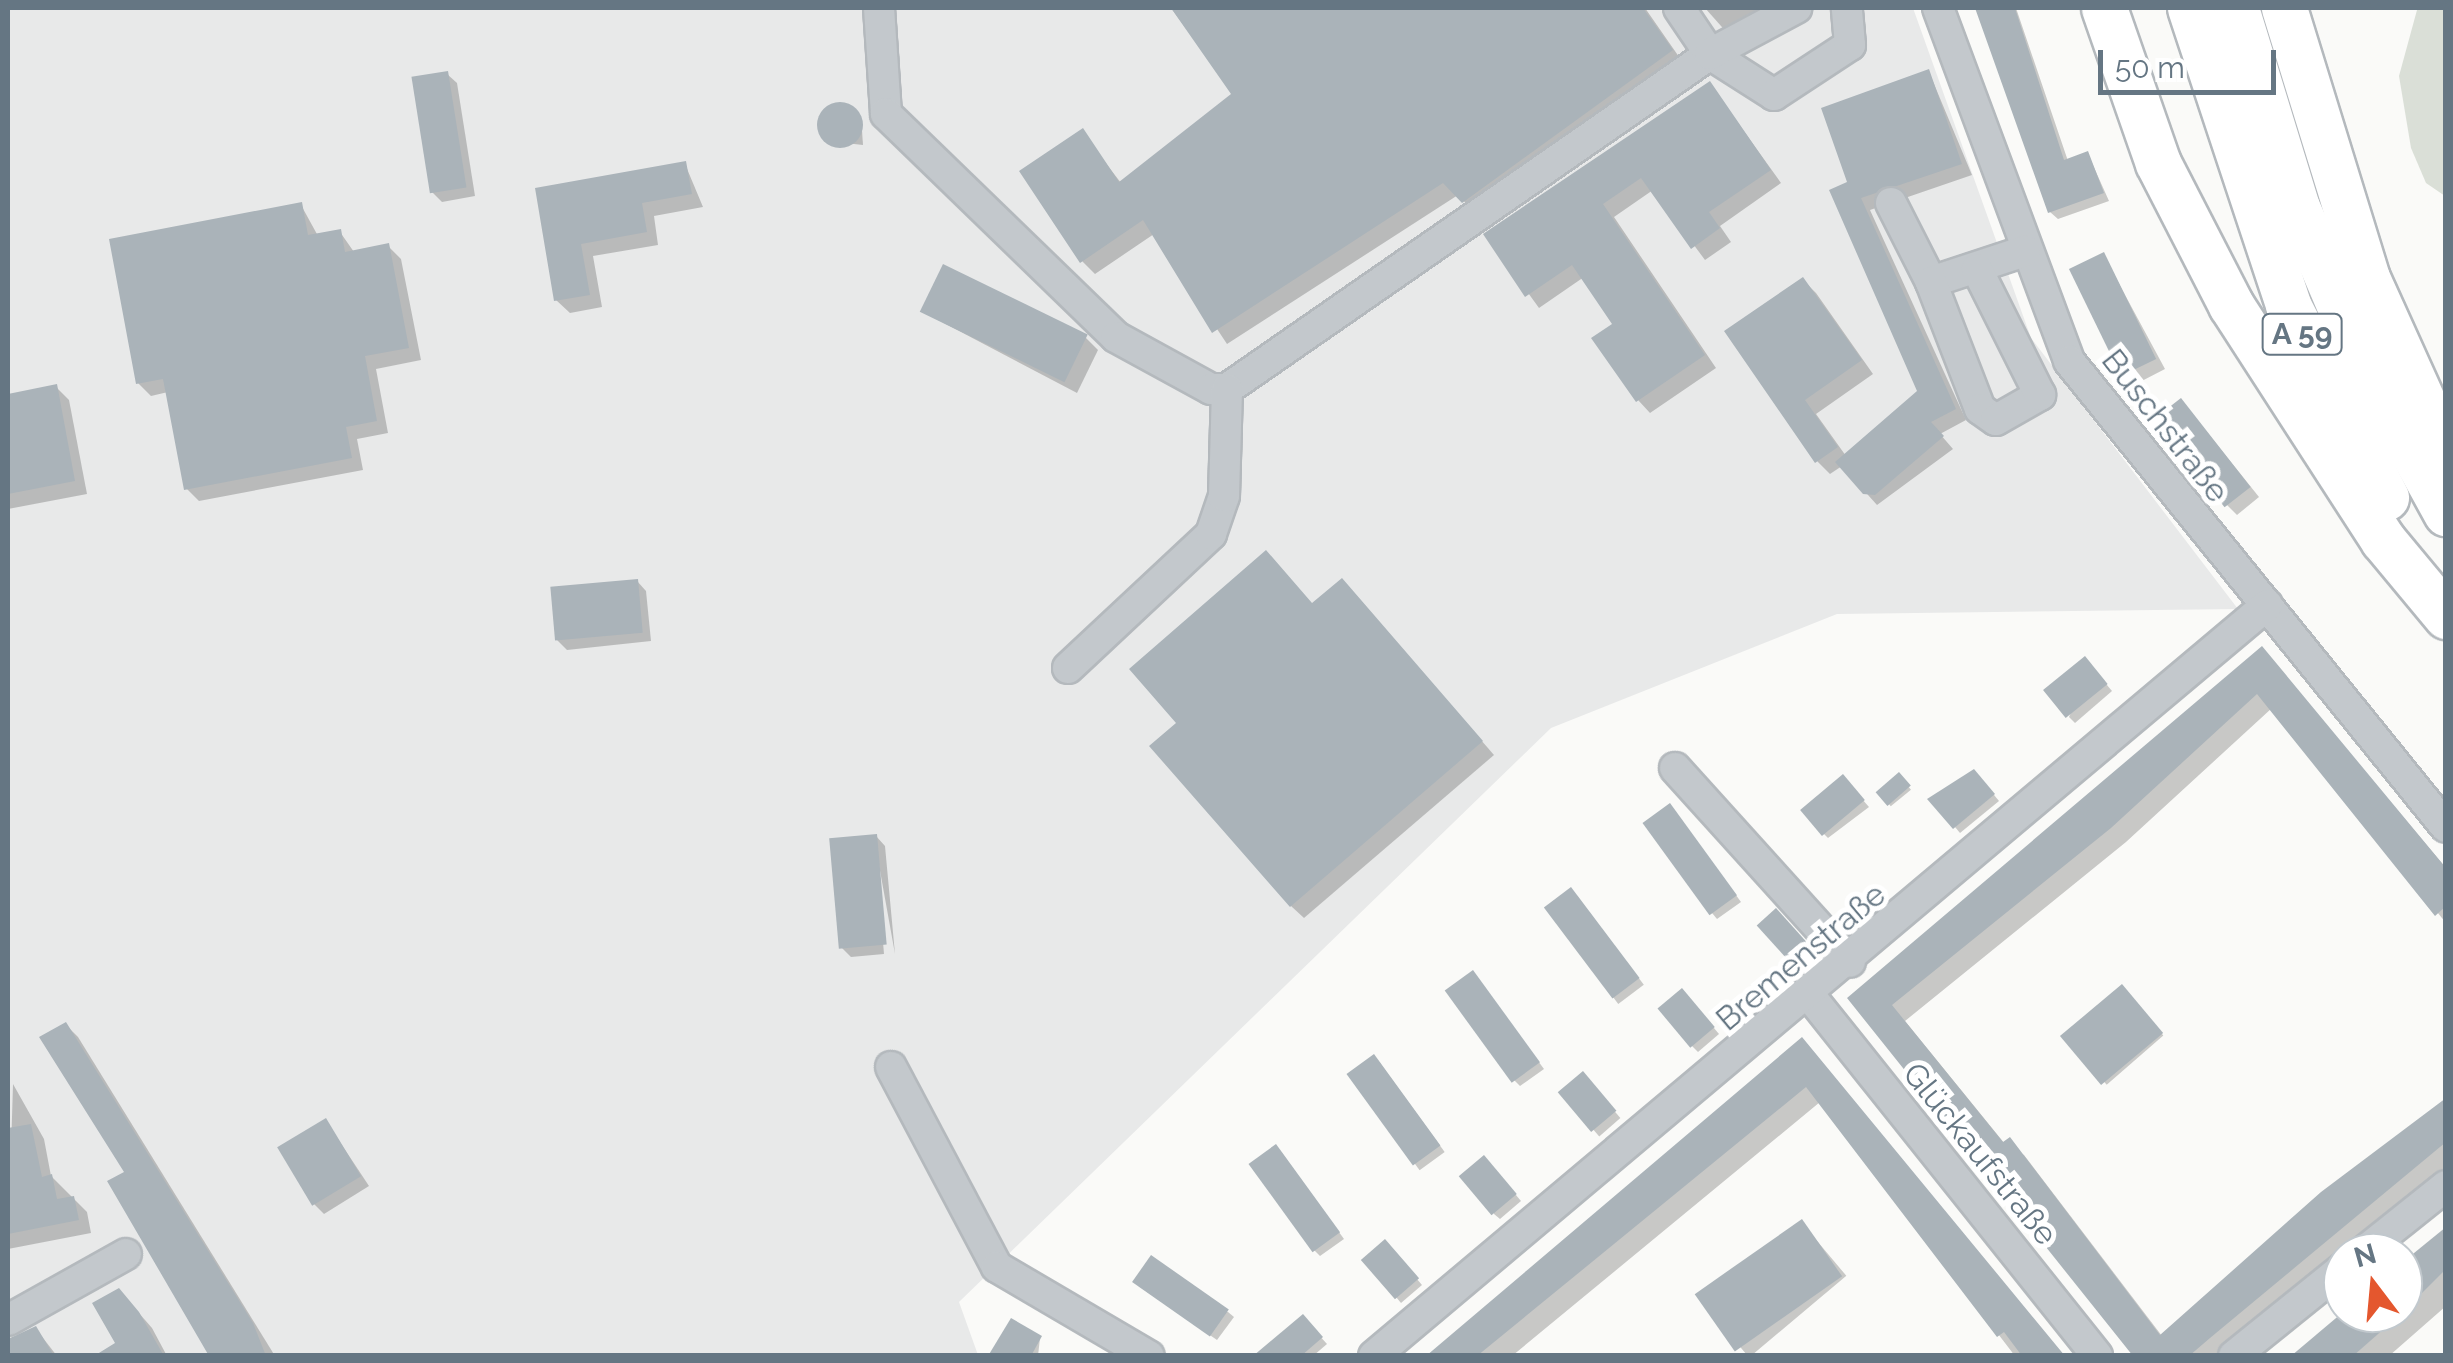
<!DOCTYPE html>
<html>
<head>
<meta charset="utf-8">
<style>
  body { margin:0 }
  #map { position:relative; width:2453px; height:1363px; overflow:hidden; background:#fafaf8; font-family:Raleway,sans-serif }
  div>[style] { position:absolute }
  .built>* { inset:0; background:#e8e9e9 }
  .green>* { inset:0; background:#dadfd7 }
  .shadow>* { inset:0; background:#0003; transform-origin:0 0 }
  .building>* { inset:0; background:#aab3b9; transform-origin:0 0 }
  .round { border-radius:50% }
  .roads { filter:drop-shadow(2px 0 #b4b9bd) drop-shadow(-2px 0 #b4b9bd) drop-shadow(0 2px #b4b9bd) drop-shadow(0 -2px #b4b9bd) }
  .minor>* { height:30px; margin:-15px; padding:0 15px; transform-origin:15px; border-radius:15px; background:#c3c8cc }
  .highway>* { height:45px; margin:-22.5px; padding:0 22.5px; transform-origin:22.5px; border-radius:22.5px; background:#fff }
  span { translate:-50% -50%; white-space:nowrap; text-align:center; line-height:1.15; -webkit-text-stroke:10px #fff; paint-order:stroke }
  .shield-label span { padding:2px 8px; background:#fff; border:2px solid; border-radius:8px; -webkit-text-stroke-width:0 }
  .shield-label { font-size:30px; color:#657683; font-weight:700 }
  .street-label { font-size:32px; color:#657683 }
  .frame { position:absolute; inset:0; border:10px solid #657683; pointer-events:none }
  .north { position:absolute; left:2323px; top:1233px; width:100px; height:100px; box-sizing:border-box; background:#fff; border:2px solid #c1c8cd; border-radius:50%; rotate:344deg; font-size:28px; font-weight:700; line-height:40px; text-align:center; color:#657683 }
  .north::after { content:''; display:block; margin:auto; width:35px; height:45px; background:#e4572e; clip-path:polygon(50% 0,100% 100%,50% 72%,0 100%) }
  .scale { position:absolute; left:2098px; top:50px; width:178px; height:45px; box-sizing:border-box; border:5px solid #657683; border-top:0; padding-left:12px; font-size:30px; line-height:35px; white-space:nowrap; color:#657683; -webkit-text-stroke:8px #fff; paint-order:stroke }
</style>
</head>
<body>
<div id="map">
  <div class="built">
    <div style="clip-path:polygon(8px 8px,1913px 8px,2031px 338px,2238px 609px,1837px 614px,1551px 728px,959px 1302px,978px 1355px,8px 1355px)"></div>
  </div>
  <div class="green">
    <div style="clip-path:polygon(2446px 8px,2446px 196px,2445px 196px,2426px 183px,2411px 148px,2399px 76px,2417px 10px)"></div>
  </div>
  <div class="shadow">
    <div style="clip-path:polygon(1171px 8px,1645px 8px,1684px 64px,1477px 215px,1458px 195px,1227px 344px,1154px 234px,1095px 274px,1082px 261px,1082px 132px,1121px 183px,1234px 94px)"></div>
    <div style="clip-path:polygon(1705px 8px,1769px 8px,1729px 35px)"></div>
    <div style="clip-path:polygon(1978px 8px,2016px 8px,2068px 161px,2088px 154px,2109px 201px,2058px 219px,2050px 212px)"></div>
    <div style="clip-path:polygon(1929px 72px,1972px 175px,1870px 210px,1966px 420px,1940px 434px,1953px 449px,1877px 505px,1842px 466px,1830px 474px,1817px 461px,1727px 332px,1803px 280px,1816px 293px,1873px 374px,1816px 414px,1846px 456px,1920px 392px,1850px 184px)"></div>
    <div style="clip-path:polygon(447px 74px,457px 83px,475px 196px,442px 202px,432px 192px)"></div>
    <div style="clip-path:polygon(1710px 84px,1781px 183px,1720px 226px,1731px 242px,1705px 260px,1653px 190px,1614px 217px,1716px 368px,1650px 413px,1638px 400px,1616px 325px,1584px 277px,1539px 308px,1486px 235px)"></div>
    <div style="clip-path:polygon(833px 106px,861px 116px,863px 145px,827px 141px,824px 112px)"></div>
    <div style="clip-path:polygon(685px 164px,703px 207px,654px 216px,658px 245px,593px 256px,602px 307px,570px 313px,556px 300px,537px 190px)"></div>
    <div style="clip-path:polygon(301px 205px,318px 236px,340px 232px,354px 252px,388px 246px,401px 259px,421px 360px,376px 369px,388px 433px,357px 439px,363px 470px,199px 501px,186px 488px,168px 392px,151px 396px,138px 383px)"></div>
    <div style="clip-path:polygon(2104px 256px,2165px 369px,2134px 385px,2124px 375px)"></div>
    <div style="clip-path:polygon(923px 312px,1085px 337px,1098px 350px,1077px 393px)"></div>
    <div style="clip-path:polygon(56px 387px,69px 400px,87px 494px,8px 509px,8px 396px)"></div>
    <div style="clip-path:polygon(2190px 411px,2259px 497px,2237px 515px,2227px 505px)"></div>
    <div style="clip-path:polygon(637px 581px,646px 591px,651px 641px,567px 650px,557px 640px)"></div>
    <div style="clip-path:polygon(1355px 595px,1494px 755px,1304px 918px,1291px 906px,1313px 606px)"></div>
    <div style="clip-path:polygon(2262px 649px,2446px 868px,2446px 923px,2272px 708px,2126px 842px,1905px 1021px,2005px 1144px,2024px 1155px,2162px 1336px,2446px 1101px,2446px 1169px,2222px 1356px,2136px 1356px,1851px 998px)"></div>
    <div style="clip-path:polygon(2091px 666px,2112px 691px,2075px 723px,2069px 717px)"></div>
    <div style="left:1899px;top:775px;width:19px;height:26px;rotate:51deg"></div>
    <div style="clip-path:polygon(1980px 778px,1999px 801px,1960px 833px,1955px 827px)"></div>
    <div style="clip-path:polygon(1848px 783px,1869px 807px,1828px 838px,1822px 832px)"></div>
    <div style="clip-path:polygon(1676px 813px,1741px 902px,1717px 919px,1712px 913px)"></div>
    <div style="clip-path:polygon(876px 836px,885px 846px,895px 954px,875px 843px,884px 954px,851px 957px,841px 947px)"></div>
    <div style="left:1577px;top:896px;width:111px;height:32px;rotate:53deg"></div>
    <div style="left:1776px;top:911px;width:57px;height:22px;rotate:48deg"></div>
    <div style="clip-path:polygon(1478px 980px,1544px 1069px,1520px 1086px,1514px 1080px)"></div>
    <div style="left:2122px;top:988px;width:63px;height:75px;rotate:49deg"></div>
    <div style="clip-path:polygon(1688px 997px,1719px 1034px,1698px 1052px,1692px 1046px)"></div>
    <div style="clip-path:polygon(66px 1025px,78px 1037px,275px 1356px,210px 1356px)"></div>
    <div style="clip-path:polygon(1802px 1040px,2064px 1356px,2015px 1356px,1820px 1102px,1512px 1356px,1429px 1356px)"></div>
    <div style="left:1380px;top:1063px;width:110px;height:31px;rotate:54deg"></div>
    <div style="left:1583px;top:1075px;width:57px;height:28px;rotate:49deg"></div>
    <div style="clip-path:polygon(13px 1084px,44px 1139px,51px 1176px,87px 1212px,91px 1233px,8px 1249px)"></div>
    <div style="clip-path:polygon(326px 1121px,369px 1186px,324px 1214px,314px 1204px)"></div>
    <div style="clip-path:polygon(1282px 1153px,1344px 1239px,1320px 1256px,1314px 1250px)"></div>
    <div style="clip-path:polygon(1490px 1164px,1521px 1201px,1500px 1219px,1494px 1214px)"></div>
    <div style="left:1802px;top:1223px;width:69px;height:127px;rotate:50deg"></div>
    <div style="clip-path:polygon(2446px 1230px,2446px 1306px,2389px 1356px,2294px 1356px,2345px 1313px,2403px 1313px,2403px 1265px)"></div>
    <div style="clip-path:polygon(1391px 1248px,1422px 1285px,1401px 1303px,1396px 1297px)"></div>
    <div style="clip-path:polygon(1140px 1287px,1228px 1312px,1234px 1317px,1217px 1340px)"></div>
    <div style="clip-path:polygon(131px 1304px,152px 1328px,167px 1356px,99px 1356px,119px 1344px)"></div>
    <div style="clip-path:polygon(1308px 1323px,1327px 1344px,1313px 1356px,1261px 1356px)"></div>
    <div style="clip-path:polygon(36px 1329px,57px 1356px,8px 1356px,8px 1345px)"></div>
    <div style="clip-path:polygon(1040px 1338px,1038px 1356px,995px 1356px)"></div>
  </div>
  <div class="building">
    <div style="clip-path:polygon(1171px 8px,1643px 8px,1673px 50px,1462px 203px,1443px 183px,1212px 333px,1143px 220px,1080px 263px,1019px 171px,1083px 128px,1119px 182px,1231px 94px)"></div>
    <div style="clip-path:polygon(1975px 8px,2015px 8px,2064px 160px,2088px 151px,2104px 193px,2048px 213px)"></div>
    <div style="clip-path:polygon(1929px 69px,1962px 164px,1861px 198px,1956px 409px,1931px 422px,1944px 436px,1875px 495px,1863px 494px,1835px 462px,1917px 391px,1829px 190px,1847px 182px,1821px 108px)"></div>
    <div style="left:448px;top:71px;width:118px;height:37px;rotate:81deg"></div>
    <div style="clip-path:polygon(1710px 81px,1771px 170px,1709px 212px,1720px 228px,1691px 249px,1641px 178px,1603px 204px,1705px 355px,1636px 402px,1591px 338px,1612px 324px,1572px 265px,1525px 297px,1483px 234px)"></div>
    <div class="round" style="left:817px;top:102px;width:46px;height:46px"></div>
    <div style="clip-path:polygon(686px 161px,692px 194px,642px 203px,647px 232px,581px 244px,590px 295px,554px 301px,535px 188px)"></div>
    <div style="clip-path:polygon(302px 202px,308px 235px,341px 229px,345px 252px,389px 243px,409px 348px,365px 356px,377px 421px,346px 427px,352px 458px,184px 490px,163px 379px,136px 384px,109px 239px)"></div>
    <div style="left:2104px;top:252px;width:119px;height:39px;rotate:64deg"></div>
    <div style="left:943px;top:264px;width:161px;height:53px;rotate:26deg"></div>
    <div style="clip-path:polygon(1803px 277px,1862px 360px,1805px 400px,1838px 447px,1815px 463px,1724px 331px)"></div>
    <div style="clip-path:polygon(57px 384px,75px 481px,8px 494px,8px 394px)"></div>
    <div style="left:2181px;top:398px;width:113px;height:33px;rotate:52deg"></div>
    <div style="clip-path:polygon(1266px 550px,1312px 603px,1342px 578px,1483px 741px,1290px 907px,1149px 746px,1176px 723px,1129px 669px)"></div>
    <div style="left:638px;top:579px;width:54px;height:88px;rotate:85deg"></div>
    <div style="clip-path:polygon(2262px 646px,2446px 868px,2446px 906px,2435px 916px,2257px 694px,2111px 828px,1892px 1005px,2003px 1142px,2010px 1137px,2160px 1335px,2321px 1192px,2446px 1098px,2446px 1142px,2210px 1338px,2189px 1356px,2133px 1356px,1847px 998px)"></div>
    <div style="left:2085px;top:656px;width:36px;height:54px;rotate:51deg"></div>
    <div style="clip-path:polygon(1974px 769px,1995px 794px,1953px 829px,1927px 799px)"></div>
    <div style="left:1899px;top:772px;width:18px;height:31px;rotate:49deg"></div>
    <div style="left:1843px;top:774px;width:34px;height:56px;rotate:50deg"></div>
    <div style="left:1670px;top:803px;width:114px;height:34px;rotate:54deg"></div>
    <div style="left:877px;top:834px;width:111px;height:48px;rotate:85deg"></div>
    <div style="left:1571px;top:887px;width:114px;height:34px;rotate:53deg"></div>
    <div style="left:1776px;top:908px;width:51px;height:26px;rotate:48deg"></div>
    <div style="left:1473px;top:970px;width:114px;height:35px;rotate:54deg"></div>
    <div style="left:2122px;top:984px;width:64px;height:81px;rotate:50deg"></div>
    <div style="left:1682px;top:988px;width:51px;height:32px;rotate:50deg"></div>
    <div style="clip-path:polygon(66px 1022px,253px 1323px,266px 1356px,209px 1356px,107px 1181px,124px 1172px,39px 1037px)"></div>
    <div style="clip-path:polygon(1802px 1037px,2065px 1356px,2022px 1356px,2004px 1332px,1997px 1337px,1806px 1087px,1477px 1356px,1426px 1356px)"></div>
    <div style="left:1374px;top:1054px;width:113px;height:34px;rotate:54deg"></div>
    <div style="left:1583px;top:1071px;width:52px;height:33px;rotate:50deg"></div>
    <div style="left:326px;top:1118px;width:68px;height:57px;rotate:59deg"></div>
    <div style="clip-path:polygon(31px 1124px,42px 1177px,52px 1174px,57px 1199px,74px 1196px,79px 1220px,8px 1234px,8px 1128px)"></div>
    <div style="left:1276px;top:1144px;width:109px;height:34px;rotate:54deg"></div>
    <div style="left:1484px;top:1155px;width:51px;height:33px;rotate:50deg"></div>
    <div style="left:1802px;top:1219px;width:70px;height:131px;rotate:55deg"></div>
    <div style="clip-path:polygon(2446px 1227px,2446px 1269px,2403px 1312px,2403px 1262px)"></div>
    <div style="left:1385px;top:1239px;width:52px;height:32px;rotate:49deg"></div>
    <div style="left:1151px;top:1255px;width:95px;height:33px;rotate:35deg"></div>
    <div style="clip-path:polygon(119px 1288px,139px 1312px,164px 1356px,94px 1356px,115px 1343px,92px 1303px)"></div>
    <div style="clip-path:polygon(2342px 1313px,2402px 1313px,2353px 1356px,2291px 1356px)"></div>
    <div style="clip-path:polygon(1303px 1314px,1323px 1337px,1301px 1356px,1253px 1356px)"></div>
    <div style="clip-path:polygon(1011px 1318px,1042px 1336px,1031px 1356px,988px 1356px)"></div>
    <div style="clip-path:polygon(36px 1326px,54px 1356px,8px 1356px,8px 1339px)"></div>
  </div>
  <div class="roads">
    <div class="minor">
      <div style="left:879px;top:8px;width:106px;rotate:86.2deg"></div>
      <div style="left:886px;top:114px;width:320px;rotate:44.1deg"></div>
      <div style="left:1116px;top:337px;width:108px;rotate:28.7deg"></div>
      <div style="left:1211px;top:389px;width:16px"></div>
      <div style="left:1227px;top:389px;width:588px;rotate:-34.74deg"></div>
      <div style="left:1710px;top:54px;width:76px;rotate:32.6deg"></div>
      <div style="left:1774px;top:95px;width:91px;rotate:-33.3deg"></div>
      <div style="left:1850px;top:45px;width:37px;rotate:-95deg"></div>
      <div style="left:1679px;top:8px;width:55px;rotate:56deg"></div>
      <div style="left:1710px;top:54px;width:98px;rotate:-28.1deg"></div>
      <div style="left:1938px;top:8px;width:377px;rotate:69.6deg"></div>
      <div style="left:2069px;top:361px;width:599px;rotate:51.03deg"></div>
      <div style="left:1891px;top:203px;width:89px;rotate:63.1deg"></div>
      <div style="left:1931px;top:282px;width:99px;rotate:-18.3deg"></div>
      <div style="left:1931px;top:282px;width:136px;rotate:68.9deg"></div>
      <div style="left:1980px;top:409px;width:19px;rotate:35deg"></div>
      <div style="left:1996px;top:420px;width:51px;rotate:-29.6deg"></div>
      <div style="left:2040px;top:395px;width:141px;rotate:-116.6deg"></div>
      <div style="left:1068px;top:668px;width:196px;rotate:-43.1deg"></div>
      <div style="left:1211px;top:534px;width:40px;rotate:-71.1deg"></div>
      <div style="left:1224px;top:496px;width:107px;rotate:-88.4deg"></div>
      <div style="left:1675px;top:768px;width:261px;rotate:47.9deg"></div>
      <div style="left:1810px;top:996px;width:460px;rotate:51.4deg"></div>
      <div style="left:891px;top:1067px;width:226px;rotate:62.1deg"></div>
      <div style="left:997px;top:1267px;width:176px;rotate:30.4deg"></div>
      <div style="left:2362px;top:1253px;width:107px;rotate:-38.6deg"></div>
      <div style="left:8px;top:1320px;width:135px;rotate:-29.2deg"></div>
      <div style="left:1374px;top:1356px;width:1167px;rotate:-40.06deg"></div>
      <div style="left:2234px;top:1356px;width:140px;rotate:-38.9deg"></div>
    </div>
    <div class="highway">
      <div style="left:2104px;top:8px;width:164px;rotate:70.8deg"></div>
      <div style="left:2158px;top:163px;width:160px;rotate:62.8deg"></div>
      <div style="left:2231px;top:305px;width:280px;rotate:57.1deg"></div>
      <div style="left:2383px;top:540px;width:99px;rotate:50.3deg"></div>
      <div style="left:2190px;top:8px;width:313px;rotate:71.7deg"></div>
      <div style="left:2288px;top:305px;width:216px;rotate:63deg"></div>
      <div style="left:2236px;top:8px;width:208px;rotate:73deg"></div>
      <div style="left:2297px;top:207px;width:175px;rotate:66.8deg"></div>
      <div style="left:2366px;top:368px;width:166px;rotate:61.1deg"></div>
      <div style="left:2284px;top:8px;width:282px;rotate:72.9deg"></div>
      <div style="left:2367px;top:278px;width:192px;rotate:65.7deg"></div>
    </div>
  </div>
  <div class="shield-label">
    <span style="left:2302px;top:334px">A 59</span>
  </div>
  <div class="street-label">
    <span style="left:2165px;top:426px;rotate:52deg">Buschstraße</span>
    <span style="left:1801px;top:957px;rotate:-40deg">Bremenstraße</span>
    <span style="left:1980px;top:1154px;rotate:51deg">Glückaufstraße</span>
  </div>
  <div class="frame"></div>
  <div class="north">N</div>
  <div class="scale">50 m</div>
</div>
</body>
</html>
